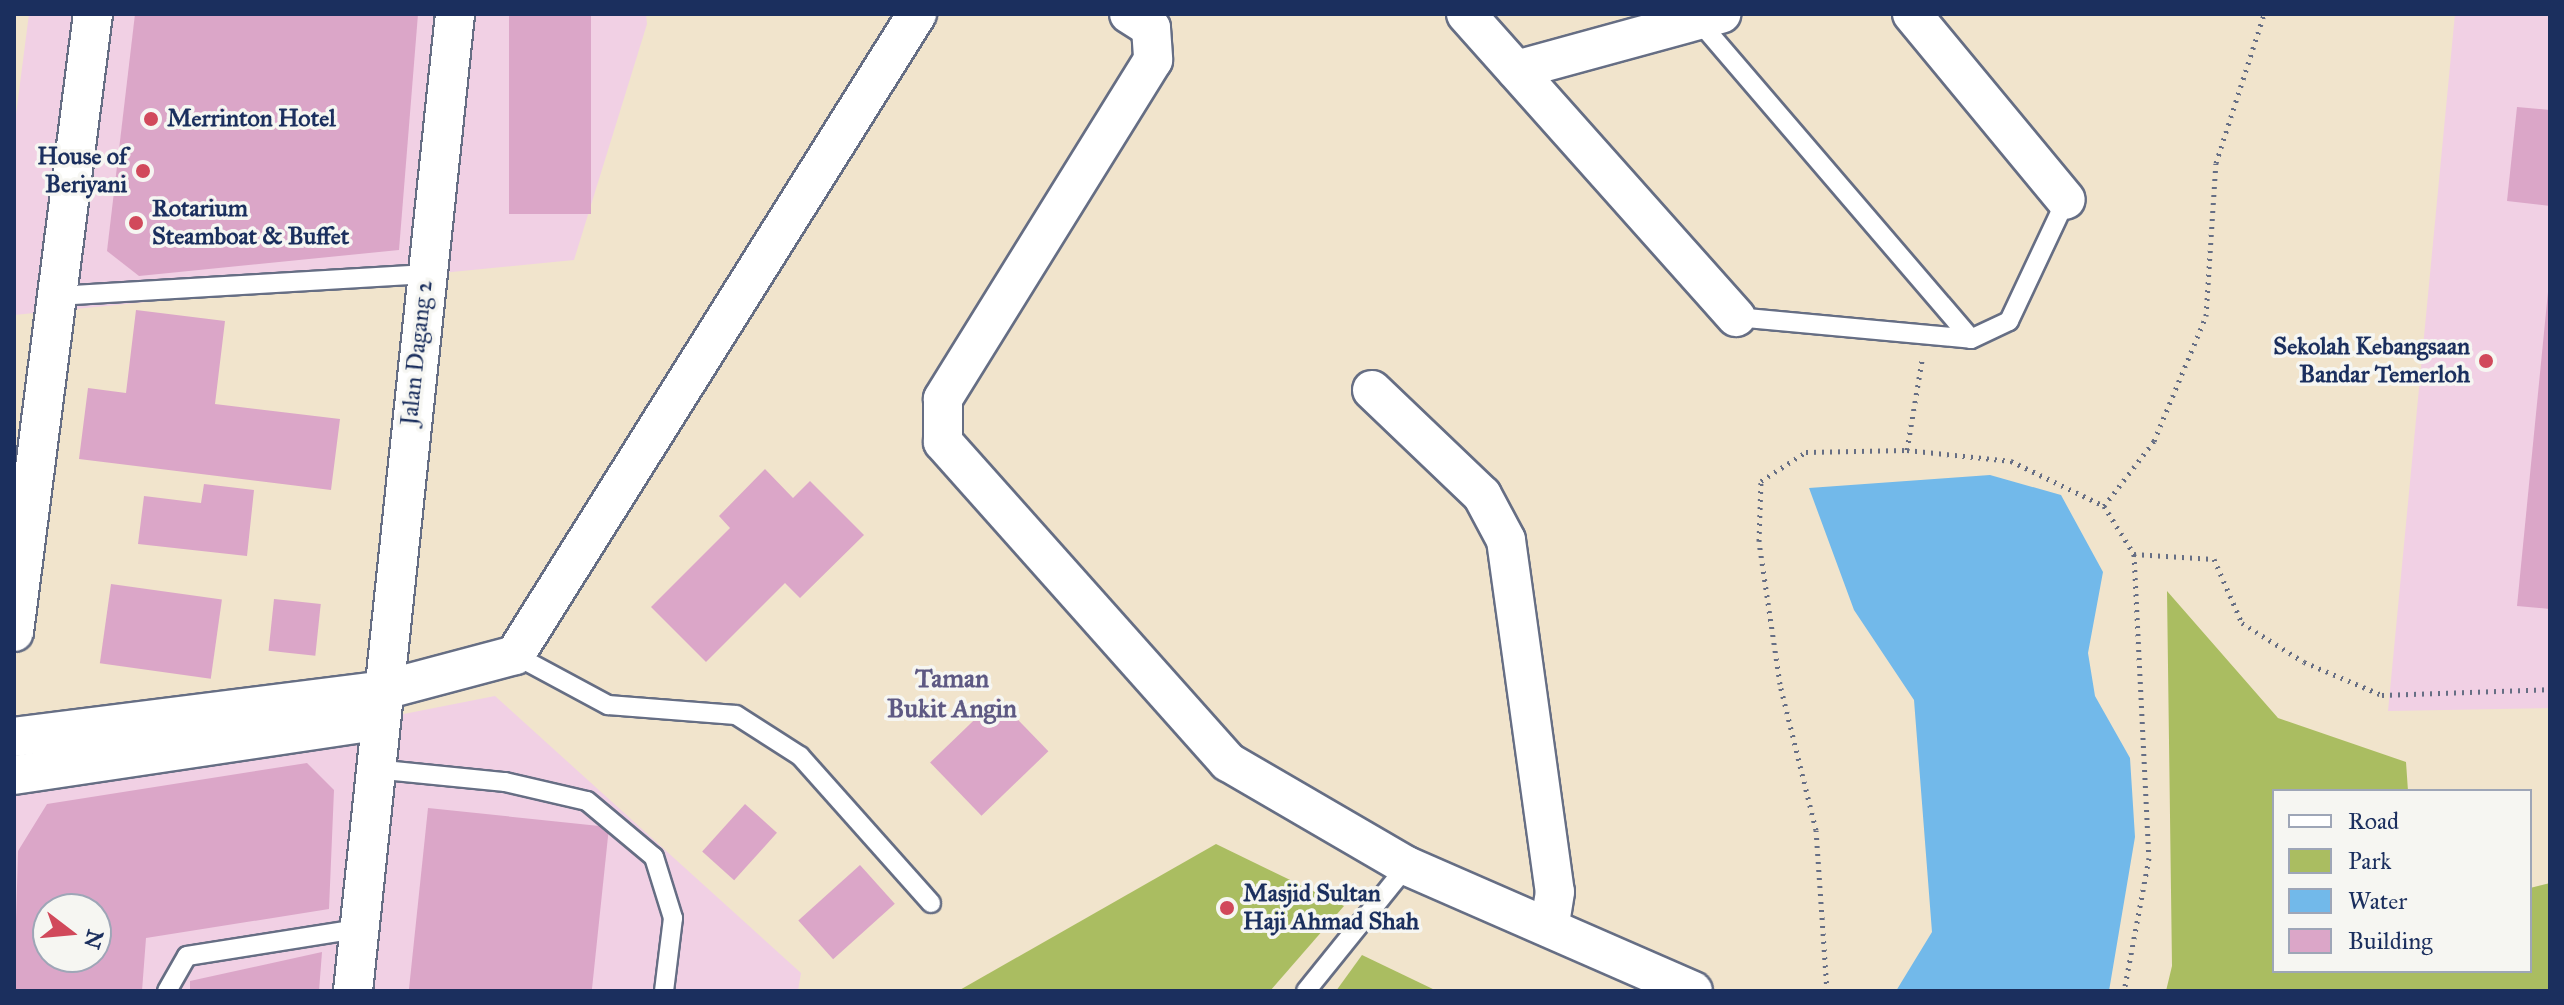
<!DOCTYPE html>
<html>
<head>
<meta charset="utf-8">
<style>
  body { margin:0 }
  #map { position:relative; width:2564px; height:1005px; overflow:hidden; background:#f1e4cc; font-family:"IM FELL Great Primer",serif }
  div>[style] { position:absolute }
  .built>* { inset:0; background:#f1d0e4 }
  .green>* { inset:0; background:#aabd61 }
  .water>* { inset:0; background:#72b9ea }
  .building>* { inset:0; background:#dba6c8; transform-origin:0 0 }
  .path>* { height:5px; margin-top:-2.5px; transform-origin:0; background:repeating-linear-gradient(90deg,#666e84 0 2px,transparent 0 8px) }
  .roads { filter:drop-shadow(2px 0 #666e84) drop-shadow(-2px 0 #666e84) drop-shadow(0 2px #666e84) drop-shadow(0 -2px #666e84) }
  .lane>* { height:18px; margin:-9px; padding:0 9px; transform-origin:9px; border-radius:9px; background:#fff }
  .street>* { height:38px; margin:-19px; padding:0 19px; transform-origin:19px; border-radius:19px; background:#fff }
  .dots>* { width:22px; height:22px; translate:-50% -50%; box-sizing:border-box; border:4px solid #f6f6f2; border-radius:50% }
  span { translate:-50% -50%; white-space:nowrap; text-align:center; line-height:1.15; -webkit-text-stroke:7px #f6f6f2; paint-order:stroke }
  .poi-label { font-size:24px; color:#1b2f5e; font-weight:700 }
  .left { translate:0 -50%; text-align:left }
  .right { translate:-100% -50%; text-align:right }
  .street-label { font-size:24px; color:#1b2f5e }
  .neighbourhood-label { font-size:26px; color:#5e5983; font-weight:700 }
  .frame { position:absolute; inset:0; border:16px solid #1b2f5e; pointer-events:none }
  .legend { position:absolute; left:2272px; top:789px; width:260px; height:184px; box-sizing:border-box; background:#f6f6f2; border:2px solid #9ea6b7; margin:0; padding:10px 14px; list-style:none; font-size:24px; color:#1b2f5e }
  .legend li { display:flex; align-items:center; gap:16px; height:40px }
  .legend b { width:40px; border:2px solid #9ea6b7 }
  .north { position:absolute; left:32px; top:893px; width:80px; height:80px; box-sizing:border-box; background:#f6f6f2; border:2px solid #9ea6b7; border-radius:50%; rotate:106deg; font-size:22px; font-weight:700; line-height:32px; text-align:center; color:#1b2f5e }
  .north::after { content:''; display:block; margin:auto; width:28px; height:36px; background:#d1495b; clip-path:polygon(50% 0,100% 100%,50% 72%,0 100%) }
</style>
</head>
<body>
<div id="map">
  <div class="built">
    <div style="clip-path:polygon(29px 14px,646px 14px,647px 24px,574px 260px,14px 315px,14px 130px)"></div>
    <div style="clip-path:polygon(2455px 14px,2550px 14px,2550px 708px,2388px 711px)"></div>
    <div style="clip-path:polygon(evenodd,495px 696px,801px 973px,798px 991px,14px 991px,14px 791px,495px 696px,48px 909px,96px 909px,96px 957px,48px 957px,48px 909px)"></div>
  </div>
  <div class="green">
    <div style="clip-path:polygon(2167px 591px,2278px 718px,2406px 762px,2408px 791px,2274px 791px,2274px 971px,2530px 971px,2530px 888px,2550px 883px,2550px 991px,2166px 991px,2172px 966px)"></div>
    <div style="clip-path:polygon(1216px 844px,1344px 906px,1270px 991px,958px 991px)"></div>
    <div style="clip-path:polygon(1362px 955px,1437px 991px,1336px 991px)"></div>
  </div>
  <div class="water">
    <div style="clip-path:polygon(1990px 475px,2061px 495px,2103px 572px,2088px 653px,2095px 696px,2130px 758px,2135px 837px,2109px 991px,1896px 991px,1932px 932px,1914px 700px,1854px 610px,1809px 488px)"></div>
  </div>
  <div class="building">
    <div style="clip-path:polygon(135px 14px,418px 14px,399px 250px,139px 276px,107px 251px)"></div>
    <div style="left:509px;top:14px;width:82px;height:200px"></div>
    <div style="clip-path:polygon(2517px 107px,2550px 110px,2550px 206px,2507px 201px)"></div>
    <div style="clip-path:polygon(2548px 292px,2550px 292px,2550px 609px,2517px 606px)"></div>
    <div style="clip-path:polygon(136px 310px,225px 321px,215px 404px,340px 419px,331px 490px,79px 459px,88px 388px,126px 393px)"></div>
    <div style="clip-path:polygon(765px 469px,793px 498px,810px 481px,864px 535px,800px 598px,785px 583px,706px 662px,651px 607px,730px 528px,719px 516px)"></div>
    <div style="clip-path:polygon(204px 484px,254px 490px,247px 556px,138px 544px,144px 496px,201px 503px)"></div>
    <div style="left:111px;top:584px;width:112px;height:80px;rotate:8deg"></div>
    <div style="left:274px;top:599px;width:47px;height:52px;rotate:6deg"></div>
    <div style="left:997px;top:698px;width:74px;height:93px;rotate:46deg"></div>
    <div style="clip-path:polygon(evenodd,307px 763px,334px 790px,329px 909px,146px 938px,142px 991px,14px 991px,18px 851px,47px 804px,307px 763px,48px 909px,96px 909px,96px 957px,48px 957px,48px 909px)"></div>
    <div style="left:745px;top:804px;width:43px;height:64px;rotate:42deg"></div>
    <div style="left:428px;top:808px;width:182px;height:184px;rotate:6deg"></div>
    <div style="left:860px;top:865px;width:52px;height:83px;rotate:48deg"></div>
    <div style="clip-path:polygon(322px 952px,319px 991px,190px 991px,190px 981px)"></div>
  </div>
  <div class="path">
    <div style="left:1907px;top:450px;width:91px;rotate:-80.5deg"></div>
    <div style="left:2104px;top:506px;width:82px;rotate:-52.4deg"></div>
    <div style="left:2154px;top:441px;width:135px;rotate:-67.4deg"></div>
    <div style="left:2206px;top:316px;width:153px;rotate:-86.3deg"></div>
    <div style="left:2216px;top:163px;width:157px;rotate:-72.1deg"></div>
    <div style="left:2134px;top:554px;width:80px;rotate:3.6deg"></div>
    <div style="left:2214px;top:559px;width:70px;rotate:66.4deg"></div>
    <div style="left:2242px;top:623px;width:73px;rotate:32.2deg"></div>
    <div style="left:2304px;top:662px;width:85px;rotate:22.9deg"></div>
    <div style="left:2382px;top:695px;width:168px;rotate:-2deg"></div>
    <div style="left:1827px;top:991px;width:161px;rotate:-93.9deg"></div>
    <div style="left:1816px;top:830px;width:150px;rotate:-103.9deg"></div>
    <div style="left:1780px;top:684px;width:145px;rotate:-98.4deg"></div>
    <div style="left:1759px;top:541px;width:60px;rotate:-88.1deg"></div>
    <div style="left:1761px;top:481px;width:54px;rotate:-32.8deg"></div>
    <div style="left:1806px;top:452px;width:101px;rotate:-1.1deg"></div>
    <div style="left:1907px;top:450px;width:105px;rotate:6deg"></div>
    <div style="left:2011px;top:461px;width:103px;rotate:25.8deg"></div>
    <div style="left:2104px;top:506px;width:57px;rotate:58deg"></div>
    <div style="left:2134px;top:554px;width:304px;rotate:87.2deg"></div>
    <div style="left:2149px;top:858px;width:135px;rotate:100.6deg"></div>
  </div>
  <div class="roads">
    <div class="lane">
      <div style="left:1697px;top:19px;width:421px;rotate:49.4deg"></div>
      <div style="left:57px;top:296px;width:370px;rotate:-3.4deg"></div>
      <div style="left:1736px;top:317px;width:236px;rotate:5.3deg"></div>
      <div style="left:1971px;top:339px;width:42px;rotate:-25.3deg"></div>
      <div style="left:2009px;top:321px;width:134px;rotate:-64.8deg"></div>
      <div style="left:515px;top:655px;width:106px;rotate:28.3deg"></div>
      <div style="left:608px;top:705px;width:128px;rotate:4.5deg"></div>
      <div style="left:736px;top:715px;width:76px;rotate:32.6deg"></div>
      <div style="left:800px;top:756px;width:197px;rotate:48.3deg"></div>
      <div style="left:374px;top:769px;width:132px;rotate:5.7deg"></div>
      <div style="left:505px;top:782px;width:84px;rotate:13deg"></div>
      <div style="left:587px;top:801px;width:87px;rotate:39.9deg"></div>
      <div style="left:654px;top:857px;width:64px;rotate:72.7deg"></div>
      <div style="left:673px;top:918px;width:74px;rotate:97deg"></div>
      <div style="left:167px;top:991px;width:40px;rotate:-60.3deg"></div>
      <div style="left:187px;top:956px;width:173px;rotate:-9deg"></div>
      <div style="left:1306px;top:991px;width:161px;rotate:-51.1deg"></div>
    </div>
    <div class="street">
      <div style="left:1129px;top:14px;width:26px;rotate:32deg"></div>
      <div style="left:1151px;top:28px;width:32px;rotate:86deg"></div>
      <div style="left:1153px;top:60px;width:399px;rotate:121.8deg"></div>
      <div style="left:943px;top:399px;width:43px;rotate:90deg"></div>
      <div style="left:943px;top:442px;width:429px;rotate:48.3deg"></div>
      <div style="left:1228px;top:762px;width:207px;rotate:30.2deg"></div>
      <div style="left:1407px;top:866px;width:312px;rotate:23.6deg"></div>
      <div style="left:1466px;top:14px;width:406px;rotate:48.3deg"></div>
      <div style="left:1912px;top:14px;width:241px;rotate:50.4deg"></div>
      <div style="left:1516px;top:70px;width:213px;rotate:-15.3deg"></div>
      <div style="left:1372px;top:390px;width:152px;rotate:43.7deg"></div>
      <div style="left:1482px;top:495px;width:51px;rotate:61.9deg"></div>
      <div style="left:1506px;top:540px;width:355px;rotate:82.1deg"></div>
      <div style="left:1555px;top:892px;width:36px;rotate:99deg"></div>
      <div style="left:14px;top:632px;width:623px;rotate:-82.72deg"></div>
      <div style="left:14px;top:737px;width:369px;rotate:-7.2deg"></div>
      <div style="left:380px;top:691px;width:140px;rotate:-14.9deg"></div>
      <div style="left:515px;top:655px;width:757px;rotate:-57.91deg"></div>
      <div style="left:14px;top:775px;width:367px;rotate:-8.5deg"></div>
      <div style="left:353px;top:991px;width:982px;rotate:-84.04deg"></div>
    </div>
  </div>
  <div class="dots">
    <div style="left:151px;top:119px;background:#d1495b"></div>
    <div style="left:143px;top:171px;background:#d1495b"></div>
    <div style="left:136px;top:223px;background:#d1495b"></div>
    <div style="left:2486px;top:361px;background:#d1495b"></div>
    <div style="left:1227px;top:908px;background:#d1495b"></div>
  </div>
  <div class="poi-label">
    <span class="left" style="left:167px;top:119px">Merrinton Hotel</span>
    <span class="right" style="left:127px;top:171px">House of<br>Beriyani</span>
    <span class="left" style="left:152px;top:223px">Rotarium<br>Steamboat &amp; Buffet</span>
    <span class="right" style="left:2470px;top:361px">Sekolah Kebangsaan<br>Bandar Temerloh</span>
    <span class="left" style="left:1243px;top:908px">Masjid Sultan<br>Haji Ahmad Shah</span>
  </div>
  <div class="street-label">
    <span style="left:417px;top:353px;rotate:-84deg">Jalan Dagang 2</span>
  </div>
  <div class="neighbourhood-label">
    <span style="left:952px;top:694px">Taman<br>Bukit Angin</span>
  </div>
  <div class="frame"></div>
  <ul class="legend">
  <li><b style="height:10px;background:#fff"></b>Road</li>
  <li><b style="height:22px;background:#aabd61"></b>Park</li>
  <li><b style="height:22px;background:#72b9ea"></b>Water</li>
  <li><b style="height:22px;background:#dba6c8"></b>Building</li>
  </ul>
  <div class="north">N</div>
</div>
</body>
</html>
